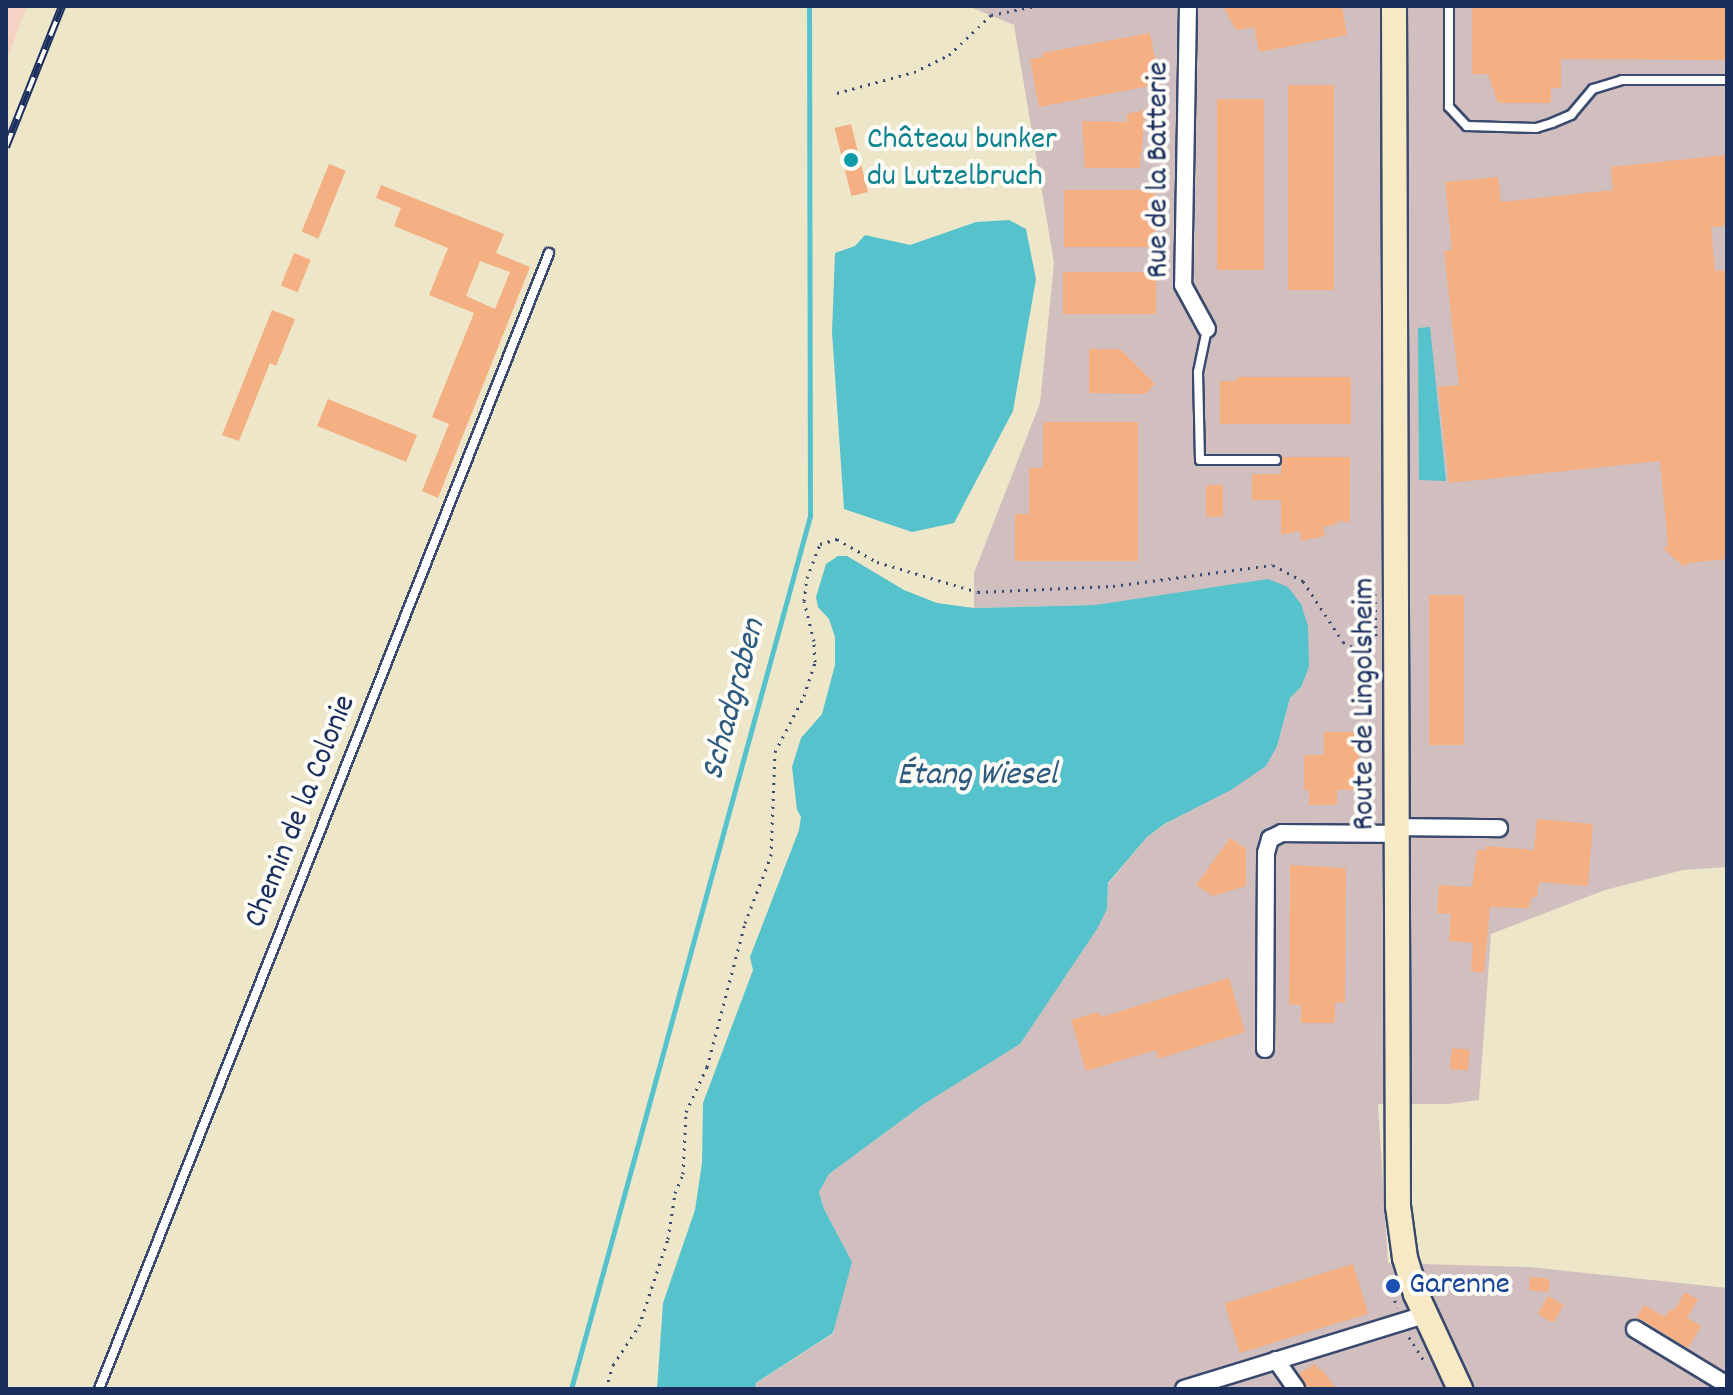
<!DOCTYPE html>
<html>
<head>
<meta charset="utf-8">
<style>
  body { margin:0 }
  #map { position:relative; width:1733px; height:1395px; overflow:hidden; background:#ede6c9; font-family:Dekko,sans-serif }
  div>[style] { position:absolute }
  .built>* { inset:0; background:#f6d2c5 }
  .industrial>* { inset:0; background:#d1bfbf }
  .water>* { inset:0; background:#56c3cc }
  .stream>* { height:5px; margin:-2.5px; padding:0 2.5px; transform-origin:2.5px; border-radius:2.5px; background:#56c3cc }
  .building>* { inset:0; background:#f4af82; transform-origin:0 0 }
  .path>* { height:3px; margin-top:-1.5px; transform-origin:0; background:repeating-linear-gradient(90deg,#3a4a6e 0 2px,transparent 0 8px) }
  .roads { filter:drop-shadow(2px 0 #3a4a6e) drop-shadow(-2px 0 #3a4a6e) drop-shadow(0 2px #3a4a6e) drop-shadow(0 -2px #3a4a6e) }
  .lane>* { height:8px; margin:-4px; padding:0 4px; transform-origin:4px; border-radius:4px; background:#fff }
  .street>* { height:16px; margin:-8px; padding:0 8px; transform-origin:8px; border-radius:8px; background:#fff }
  .secondary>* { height:24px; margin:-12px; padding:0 12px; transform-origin:12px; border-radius:12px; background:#f7e9c3 }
  .rail>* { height:8px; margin-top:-4px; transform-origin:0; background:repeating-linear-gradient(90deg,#fdfcf7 0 15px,#1b2f5e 0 30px); box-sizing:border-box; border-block:2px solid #1b2f5e }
  .dots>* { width:22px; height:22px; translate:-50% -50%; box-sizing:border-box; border:4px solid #fdfcf7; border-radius:50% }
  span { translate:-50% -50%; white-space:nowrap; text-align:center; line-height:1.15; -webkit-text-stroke:8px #fdfcf7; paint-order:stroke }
  .culture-label { font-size:32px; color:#0d838f }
  .left { translate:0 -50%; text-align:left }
  .street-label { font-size:32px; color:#1b2f5e }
  .transit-label { font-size:32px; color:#164399 }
  .water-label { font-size:34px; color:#2d5b7f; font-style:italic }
  .frame { position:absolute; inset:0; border:8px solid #1b2f5e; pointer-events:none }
</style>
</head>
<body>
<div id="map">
  <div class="built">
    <div style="clip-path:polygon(6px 6px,27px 6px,6px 62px)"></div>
  </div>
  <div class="industrial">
    <div style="clip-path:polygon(968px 6px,1727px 6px,1727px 867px,1683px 870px,1605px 890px,1491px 934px,1479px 1100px,1448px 1104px,1378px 1104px,1388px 1263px,1529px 1267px,1727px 1288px,1727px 1389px,758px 1389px,755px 1384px,834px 1333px,824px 1209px,819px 1192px,829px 1174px,924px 1104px,1020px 1044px,1107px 909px,1108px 884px,1147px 837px,1277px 746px,1290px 698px,1301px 687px,1095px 605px,974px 608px,974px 573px,1040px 403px,1054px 263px,1014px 25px)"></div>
  </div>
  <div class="water">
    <div style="clip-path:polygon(1009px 220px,1026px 229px,1036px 279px,1013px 411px,954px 523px,912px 532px,844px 509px,832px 332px,835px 253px,855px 246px,865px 235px,910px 245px,976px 222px)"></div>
    <div style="clip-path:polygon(1430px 327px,1446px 481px,1419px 480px,1418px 328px)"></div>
    <div style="clip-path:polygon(838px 556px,847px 556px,904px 590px,937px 603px,974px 608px,1095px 605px,1268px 579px,1288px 587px,1301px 604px,1308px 626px,1309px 667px,1301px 687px,1290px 698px,1277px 746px,1266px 766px,1231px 790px,1166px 823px,1147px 837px,1108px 883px,1107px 909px,1097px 929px,1020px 1044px,924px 1104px,829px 1174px,819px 1192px,824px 1209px,852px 1262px,833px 1333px,756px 1383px,755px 1389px,657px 1389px,663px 1303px,695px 1210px,702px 1163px,703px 1103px,753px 970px,750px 957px,799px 830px,801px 817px,797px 810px,792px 767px,801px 738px,822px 714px,835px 665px,835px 637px,829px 619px,818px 607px,816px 597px,826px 564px)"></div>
  </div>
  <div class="stream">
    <div style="left:571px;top:1389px;width:905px;rotate:-74.69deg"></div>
    <div style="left:810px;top:516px;width:510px;rotate:-90.11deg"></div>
  </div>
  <div class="building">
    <div style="clip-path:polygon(1223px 6px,1342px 6px,1347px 35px,1259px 52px,1254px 27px,1236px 30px)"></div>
    <div style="clip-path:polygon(1472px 6px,1727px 6px,1727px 60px,1561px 59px,1561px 88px,1551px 88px,1551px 103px,1498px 103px,1488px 74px,1472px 74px)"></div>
    <div style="clip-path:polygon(1150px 33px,1160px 84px,1039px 107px,1030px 59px,1043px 57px,1042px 53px)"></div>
    <div style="left:1288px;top:85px;width:46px;height:205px"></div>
    <div style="left:1217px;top:99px;width:47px;height:171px"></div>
    <div style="clip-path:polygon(1145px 110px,1140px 168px,1085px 168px,1082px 121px,1127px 122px,1127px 114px)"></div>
    <div style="left:851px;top:124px;width:70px;height:17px;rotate:76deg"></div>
    <div style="clip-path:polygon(1726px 155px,1727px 226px,1711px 227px,1715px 271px,1727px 270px,1727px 559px,1688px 563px,1684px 567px,1664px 549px,1668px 545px,1660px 461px,1449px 483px,1438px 387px,1459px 385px,1444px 251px,1452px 250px,1445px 182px,1498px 177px,1501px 202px,1613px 190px,1611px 167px)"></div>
    <div style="left:329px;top:164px;width:18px;height:73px;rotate:22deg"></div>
    <div style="clip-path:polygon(evenodd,381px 185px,504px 234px,496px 253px,530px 267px,438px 498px,422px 491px,449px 424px,432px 417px,474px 313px,429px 295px,448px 248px,394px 226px,401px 208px,376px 198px,381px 185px,480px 261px,510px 272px,495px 309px,466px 296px,480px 261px)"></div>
    <div style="left:1064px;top:190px;width:91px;height:57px"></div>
    <div style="left:294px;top:253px;width:18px;height:35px;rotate:22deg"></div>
    <div style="left:1063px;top:272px;width:93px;height:42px"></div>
    <div style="clip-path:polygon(272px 310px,295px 319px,276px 366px,270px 363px,239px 441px,222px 435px)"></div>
    <div style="clip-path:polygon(1089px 349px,1120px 349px,1155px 384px,1146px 394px,1089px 393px)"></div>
    <div style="clip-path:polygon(1237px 377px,1351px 377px,1351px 424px,1220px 424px,1220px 381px,1237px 381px)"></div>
    <div style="left:328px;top:399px;width:96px;height:29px;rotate:22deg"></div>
    <div style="clip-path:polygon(1043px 422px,1138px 422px,1138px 561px,1015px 561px,1015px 514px,1029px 514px,1029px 468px,1043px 468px)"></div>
    <div style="clip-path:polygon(1282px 457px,1350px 457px,1350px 522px,1337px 521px,1337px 524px,1323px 527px,1325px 536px,1301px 541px,1300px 531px,1281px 535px,1281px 500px,1252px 500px,1252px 474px,1281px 474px)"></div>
    <div style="left:1206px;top:485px;width:17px;height:32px"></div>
    <div style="left:1429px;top:595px;width:35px;height:150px"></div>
    <div style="clip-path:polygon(1324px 732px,1359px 732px,1358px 790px,1337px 790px,1337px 805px,1309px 805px,1309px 790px,1304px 790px,1304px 755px,1324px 755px)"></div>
    <div style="clip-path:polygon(1537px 819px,1593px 824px,1588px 886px,1539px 882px,1537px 897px,1532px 897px,1529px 908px,1490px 907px,1484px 973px,1471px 971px,1473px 943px,1449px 941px,1451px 914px,1437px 913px,1439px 885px,1472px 887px,1477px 850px,1486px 850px,1486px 846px,1534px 850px)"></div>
    <div style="clip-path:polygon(1230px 838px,1246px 849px,1246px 886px,1213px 896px,1196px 885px)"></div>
    <div style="clip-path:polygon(1290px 865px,1346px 868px,1345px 1003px,1335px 1002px,1335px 1023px,1301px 1023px,1301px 1005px,1289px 1005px)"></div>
    <div style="clip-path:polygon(1229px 978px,1245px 1032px,1158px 1059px,1156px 1050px,1086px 1071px,1071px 1020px,1099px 1012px,1101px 1017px)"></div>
    <div style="left:1452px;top:1048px;width:18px;height:21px;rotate:6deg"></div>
    <div style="left:1353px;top:1264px;width:52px;height:134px;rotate:73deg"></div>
    <div style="left:1530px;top:1277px;width:20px;height:13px;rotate:6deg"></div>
    <div style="clip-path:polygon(1685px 1292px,1698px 1299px,1687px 1318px,1701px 1326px,1688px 1348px,1637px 1317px,1644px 1305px,1665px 1317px,1670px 1309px,1674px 1311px)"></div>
    <div style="left:1548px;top:1296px;width:18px;height:21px;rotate:29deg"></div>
    <div style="clip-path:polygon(1315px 1364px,1320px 1371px,1322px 1369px,1336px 1389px,1307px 1389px,1299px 1374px)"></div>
  </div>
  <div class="path">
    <div style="left:837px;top:93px;width:80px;rotate:-15.3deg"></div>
    <div style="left:914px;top:72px;width:39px;rotate:-26deg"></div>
    <div style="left:949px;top:55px;width:58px;rotate:-43.6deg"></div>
    <div style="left:991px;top:15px;width:45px;rotate:-11.6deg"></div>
    <div style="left:1375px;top:594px;width:44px;rotate:88.7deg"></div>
    <div style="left:1389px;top:1277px;width:32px;rotate:76deg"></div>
    <div style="left:1409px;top:1337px;width:32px;rotate:58deg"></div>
    <div style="left:606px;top:1389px;width:25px;rotate:-74deg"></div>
    <div style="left:613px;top:1365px;width:47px;rotate:-56.3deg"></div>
    <div style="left:639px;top:1326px;width:92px;rotate:-71.6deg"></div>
    <div style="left:668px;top:1239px;width:47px;rotate:-81.3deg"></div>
    <div style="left:675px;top:1193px;width:21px;rotate:-67deg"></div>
    <div style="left:683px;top:1174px;width:62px;rotate:-87.2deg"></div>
    <div style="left:686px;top:1112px;width:50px;rotate:-65deg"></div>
    <div style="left:707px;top:1067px;width:149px;rotate:-75.2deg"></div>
    <div style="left:745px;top:923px;width:72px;rotate:-68.8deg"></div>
    <div style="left:771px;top:856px;width:104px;rotate:-87.8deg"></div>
    <div style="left:775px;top:752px;width:63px;rotate:-62.6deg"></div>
    <div style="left:804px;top:696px;width:36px;rotate:-72deg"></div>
    <div style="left:815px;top:662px;width:21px;rotate:-93deg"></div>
    <div style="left:814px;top:641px;width:41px;rotate:-104deg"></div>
    <div style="left:804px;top:601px;width:23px;rotate:-83deg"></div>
    <div style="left:807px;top:578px;width:36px;rotate:-69deg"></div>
    <div style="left:820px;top:544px;width:18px;rotate:-16deg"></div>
    <div style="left:837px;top:539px;width:46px;rotate:29.9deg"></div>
    <div style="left:877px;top:562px;width:105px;rotate:16.5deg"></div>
    <div style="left:978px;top:592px;width:135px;rotate:-2.5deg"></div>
    <div style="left:1113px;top:586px;width:161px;rotate:-7.5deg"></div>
    <div style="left:1273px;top:565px;width:34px;rotate:28deg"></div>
    <div style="left:1303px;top:581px;width:73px;rotate:56.7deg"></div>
    <div style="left:1343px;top:642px;width:20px;rotate:27deg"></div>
    <div style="left:1361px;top:651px;width:14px;rotate:-8deg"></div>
  </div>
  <div class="roads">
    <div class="lane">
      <div style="left:1449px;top:6px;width:101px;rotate:90deg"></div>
      <div style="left:1449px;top:107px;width:26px;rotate:47deg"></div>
      <div style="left:1467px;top:126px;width:69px;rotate:1.7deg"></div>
      <div style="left:1536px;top:128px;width:17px;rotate:-17deg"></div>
      <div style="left:1552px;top:123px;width:21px;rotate:-23deg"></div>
      <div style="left:1571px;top:115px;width:34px;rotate:-50deg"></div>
      <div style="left:1593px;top:89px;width:30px;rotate:-17deg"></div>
      <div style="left:1622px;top:80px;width:105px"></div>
      <div style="left:1207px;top:329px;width:44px;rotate:101.8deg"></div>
      <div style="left:1198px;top:372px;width:88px;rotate:88.7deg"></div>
      <div style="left:1200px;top:460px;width:76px"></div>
      <div style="left:99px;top:1389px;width:1222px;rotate:-68.39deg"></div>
    </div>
    <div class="street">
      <div style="left:1188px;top:6px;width:279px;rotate:91deg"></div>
      <div style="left:1183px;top:285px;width:50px;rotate:61.4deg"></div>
      <div style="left:1399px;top:827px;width:100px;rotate:0.6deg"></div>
      <div style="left:1265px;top:1049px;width:196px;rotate:-89.7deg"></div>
      <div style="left:1266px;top:853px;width:15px;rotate:-74deg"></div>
      <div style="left:1270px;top:839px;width:13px;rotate:-27deg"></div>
      <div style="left:1282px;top:833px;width:117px;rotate:0.5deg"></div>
      <div style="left:1635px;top:1329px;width:108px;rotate:31.3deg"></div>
      <div style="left:1276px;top:1360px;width:35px;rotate:55deg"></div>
      <div style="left:1184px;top:1389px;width:251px;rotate:-17.1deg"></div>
    </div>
    <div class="secondary">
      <div style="left:1394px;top:6px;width:1200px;rotate:89.81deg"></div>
      <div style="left:1398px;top:1206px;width:52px;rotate:82.3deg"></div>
      <div style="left:1405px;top:1258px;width:38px;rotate:73deg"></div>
      <div style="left:1416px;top:1294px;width:105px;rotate:65.1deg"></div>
    </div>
  </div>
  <div class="rail">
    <div style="left:6px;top:147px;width:152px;rotate:-68.3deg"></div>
  </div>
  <div class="dots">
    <div style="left:851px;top:160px;background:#0f9aa8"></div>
    <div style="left:1393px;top:1286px;background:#1a4fb4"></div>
  </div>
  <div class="culture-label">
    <span class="left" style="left:867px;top:160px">Château bunker<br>du Lutzelbruch</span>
  </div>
  <div class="street-label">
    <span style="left:1160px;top:170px;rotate:-90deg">Rue de la Batterie</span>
    <span style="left:1366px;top:704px;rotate:-90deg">Route de Lingolsheim</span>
    <span style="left:302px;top:812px;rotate:-68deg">Chemin de la Colonie</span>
  </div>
  <div class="transit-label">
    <span class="left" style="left:1409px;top:1286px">Garenne</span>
  </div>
  <div class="water-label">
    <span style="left:735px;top:700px;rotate:-75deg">Schadgraben</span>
    <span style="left:977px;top:777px">Étang Wiesel</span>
  </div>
  <div class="frame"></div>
</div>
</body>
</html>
